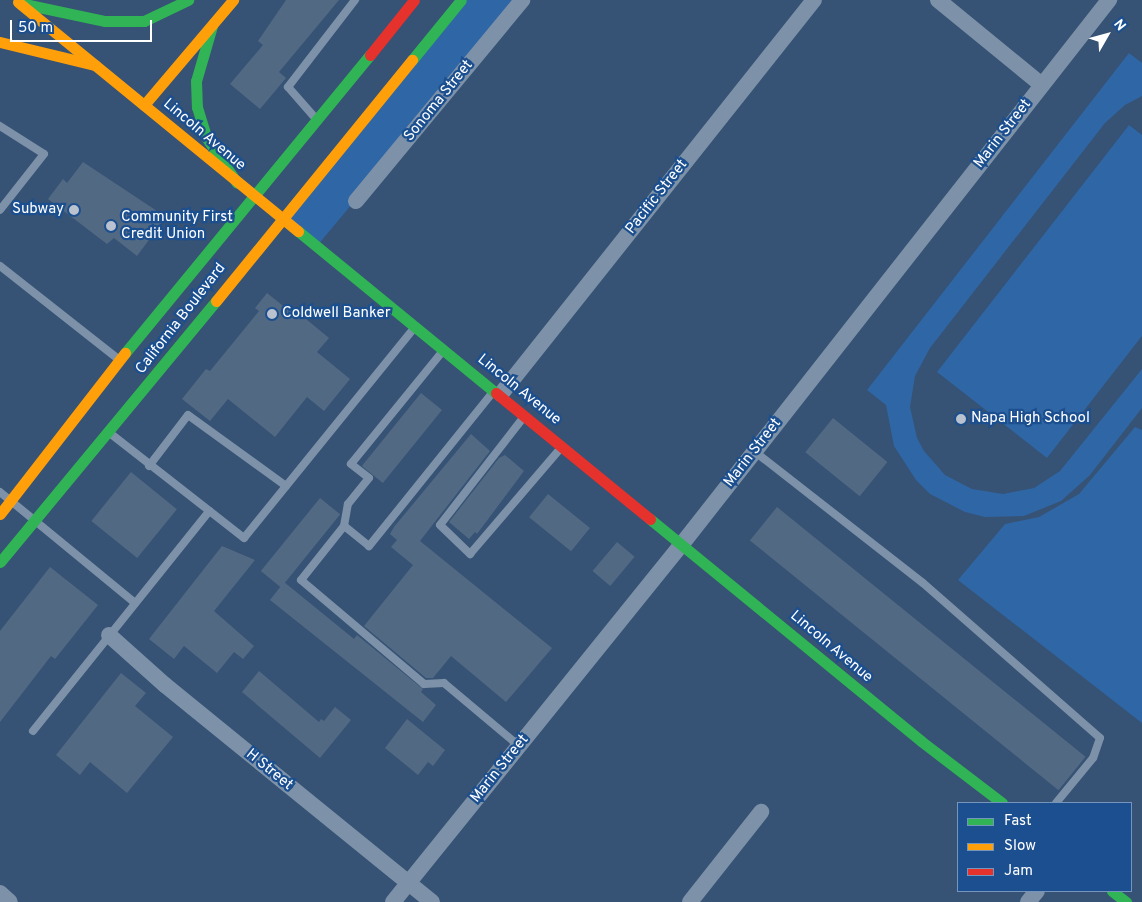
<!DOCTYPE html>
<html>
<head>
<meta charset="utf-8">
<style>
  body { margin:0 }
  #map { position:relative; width:1142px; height:902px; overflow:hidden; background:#365274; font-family:Overpass,sans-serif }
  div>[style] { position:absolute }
  .green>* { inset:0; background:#2f66a5 }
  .building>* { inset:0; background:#526984; transform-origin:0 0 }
  .lane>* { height:8px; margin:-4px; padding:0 4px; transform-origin:4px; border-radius:4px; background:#7d92a8 }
  .street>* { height:16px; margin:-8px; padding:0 8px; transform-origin:8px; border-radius:8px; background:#7d92a8 }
  .fast>* { height:11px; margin:-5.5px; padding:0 5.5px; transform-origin:5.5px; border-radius:5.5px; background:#30b455 }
  .slow>* { height:11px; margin:-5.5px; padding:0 5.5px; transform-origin:5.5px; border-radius:5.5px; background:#ff9f0a }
  .jam>* { height:11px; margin:-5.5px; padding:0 5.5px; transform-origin:5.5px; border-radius:5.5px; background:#e5322d }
  .dots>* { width:14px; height:14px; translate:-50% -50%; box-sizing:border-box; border:2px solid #1b4f8f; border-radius:50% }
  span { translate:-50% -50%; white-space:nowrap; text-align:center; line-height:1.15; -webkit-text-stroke:4.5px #1b4f8f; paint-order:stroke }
  .street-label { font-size:15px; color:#fff }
  .poi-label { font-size:15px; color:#fff }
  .right { translate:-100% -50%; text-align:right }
  .left { translate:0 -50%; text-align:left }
  .legend { position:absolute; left:957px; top:802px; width:175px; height:90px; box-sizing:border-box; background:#1b4f8f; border:1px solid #7695bc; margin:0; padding:6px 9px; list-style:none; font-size:15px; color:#fff }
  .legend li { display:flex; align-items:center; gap:10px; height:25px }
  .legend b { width:25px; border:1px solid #7695bc }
  .north { position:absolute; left:1082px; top:10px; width:50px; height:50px; -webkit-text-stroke:4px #1b4f8f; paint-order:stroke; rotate:52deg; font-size:14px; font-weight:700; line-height:20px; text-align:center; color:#fff }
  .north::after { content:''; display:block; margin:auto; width:18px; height:22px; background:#fff; clip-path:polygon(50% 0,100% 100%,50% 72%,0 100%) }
  .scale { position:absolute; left:10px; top:20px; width:142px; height:22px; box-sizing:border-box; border:2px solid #fff; border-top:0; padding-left:6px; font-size:15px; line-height:18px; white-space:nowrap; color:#fff; -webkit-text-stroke:4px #1b4f8f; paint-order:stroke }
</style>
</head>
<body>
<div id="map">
  <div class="green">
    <div style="clip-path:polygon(461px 0,522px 0,317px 246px,283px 217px)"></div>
    <div style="clip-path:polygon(1129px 53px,1142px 63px,1142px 96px,1125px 105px,1105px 123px,930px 348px,915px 376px,910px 407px,917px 438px,924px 451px,945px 475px,972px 489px,1003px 494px,1034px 488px,1060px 471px,1142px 369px,1142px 408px,1090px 475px,1061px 501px,1024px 516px,985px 517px,965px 512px,930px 494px,916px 480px,894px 446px,886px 405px,867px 390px)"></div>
    <div style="clip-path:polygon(1129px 125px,1142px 135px,1142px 336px,1047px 458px,937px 372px)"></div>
    <div style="clip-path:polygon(1135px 427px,1142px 430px,1142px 723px,958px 580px,1005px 524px,1039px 517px,1079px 494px)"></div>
  </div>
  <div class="building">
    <div style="clip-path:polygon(286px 0,339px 0,279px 72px,286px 78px,260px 109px,230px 84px,263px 45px,258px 41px)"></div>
    <div style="clip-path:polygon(83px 162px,166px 217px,137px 256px,114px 238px,107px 244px,48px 199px,63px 179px,67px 183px)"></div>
    <div style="clip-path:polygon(267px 293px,287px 309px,289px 305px,329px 338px,317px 352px,350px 379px,324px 411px,307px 397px,275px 437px,228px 399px,210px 421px,182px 399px,206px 369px,210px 371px,259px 311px,255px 308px)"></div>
    <div style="left:421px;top:393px;width:27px;height:94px;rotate:39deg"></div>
    <div style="left:833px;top:418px;width:70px;height:44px;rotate:39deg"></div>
    <div style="clip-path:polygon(471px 434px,490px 451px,420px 541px,552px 648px,506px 702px,451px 656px,433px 678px,426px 678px,364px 626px,413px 565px,391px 547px,397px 540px,390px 534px,394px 527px)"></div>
    <div style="clip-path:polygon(505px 455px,524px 471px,477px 534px,475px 532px,469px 539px,449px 522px,499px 458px)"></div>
    <div style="left:131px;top:472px;width:59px;height:63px;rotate:39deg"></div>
    <div style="left:548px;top:494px;width:54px;height:30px;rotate:39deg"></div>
    <div style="left:320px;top:498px;width:26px;height:94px;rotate:39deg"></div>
    <div style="left:777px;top:507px;width:397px;height:43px;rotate:39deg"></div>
    <div style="left:617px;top:542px;width:23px;height:38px;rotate:40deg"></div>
    <div style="clip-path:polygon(222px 546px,255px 560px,214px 611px,254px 646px,243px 659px,234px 652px,217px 673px,184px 646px,174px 659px,149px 639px)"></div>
    <div style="clip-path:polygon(50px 567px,98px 605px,55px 659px,51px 656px,0 722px,0 631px)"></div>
    <div style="clip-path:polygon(284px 582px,354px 639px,357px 635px,423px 689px,421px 692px,436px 705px,423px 722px,270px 600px)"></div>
    <div style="clip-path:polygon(259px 671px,319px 722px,321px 719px,324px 721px,335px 707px,351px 720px,320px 758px,242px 692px)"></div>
    <div style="clip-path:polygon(121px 673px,146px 693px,135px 706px,173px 737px,127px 793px,90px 762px,80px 775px,56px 755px)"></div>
    <div style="clip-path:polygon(407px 719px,445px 750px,433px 766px,428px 762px,418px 775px,385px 748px)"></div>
  </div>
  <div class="lane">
    <div style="left:317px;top:120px;width:44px;rotate:-131.3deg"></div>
    <div style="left:288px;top:87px;width:110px;rotate:-52.4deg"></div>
    <div style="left:0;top:126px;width:52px;rotate:32.5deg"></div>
    <div style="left:44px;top:154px;width:71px;rotate:128.2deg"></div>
    <div style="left:0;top:266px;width:150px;rotate:38.2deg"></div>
    <div style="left:493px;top:392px;width:198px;rotate:128.8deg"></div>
    <div style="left:369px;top:546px;width:32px;rotate:-141deg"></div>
    <div style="left:344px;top:526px;width:69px;rotate:128.5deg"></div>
    <div style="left:301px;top:580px;width:161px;rotate:40.2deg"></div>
    <div style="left:424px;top:684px;width:20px;rotate:-3deg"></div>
    <div style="left:444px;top:683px;width:98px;rotate:40deg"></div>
    <div style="left:523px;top:418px;width:135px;rotate:127.8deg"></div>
    <div style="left:440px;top:525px;width:42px;rotate:44deg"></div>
    <div style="left:470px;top:554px;width:138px;rotate:-49.4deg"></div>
    <div style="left:111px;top:434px;width:169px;rotate:38deg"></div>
    <div style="left:244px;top:538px;width:270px;rotate:-51deg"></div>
    <div style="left:754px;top:451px;width:214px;rotate:38deg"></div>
    <div style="left:923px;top:583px;width:235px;rotate:41.2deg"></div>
    <div style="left:1100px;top:738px;width:21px;rotate:109deg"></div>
    <div style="left:1093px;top:758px;width:58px;rotate:129.4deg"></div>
    <div style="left:149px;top:466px;width:64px;rotate:-52.6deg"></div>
    <div style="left:188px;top:415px;width:121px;rotate:35.9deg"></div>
    <div style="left:0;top:492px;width:175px;rotate:39.4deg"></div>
    <div style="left:344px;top:526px;width:22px;rotate:-80deg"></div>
    <div style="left:348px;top:504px;width:33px;rotate:-51deg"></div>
    <div style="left:369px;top:478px;width:23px;rotate:-142deg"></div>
    <div style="left:351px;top:464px;width:144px;rotate:-50.9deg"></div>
    <div style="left:33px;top:731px;width:282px;rotate:-51.3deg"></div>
  </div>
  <div class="street">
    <div style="left:938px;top:0;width:134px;rotate:39.3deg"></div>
    <div style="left:356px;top:201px;width:261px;rotate:-50.4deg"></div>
    <div style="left:501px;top:394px;width:503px;rotate:-51.54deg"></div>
    <div style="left:109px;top:635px;width:75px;rotate:41.8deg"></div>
    <div style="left:165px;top:685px;width:344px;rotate:39.1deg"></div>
    <div style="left:0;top:893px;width:13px;rotate:42deg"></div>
    <div style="left:393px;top:902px;width:460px;rotate:-51.1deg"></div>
    <div style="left:682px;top:544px;width:692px;rotate:-51.87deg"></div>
    <div style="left:690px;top:902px;width:115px;rotate:-51.7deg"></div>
    <div style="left:1028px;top:902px;width:14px;rotate:-51deg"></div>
  </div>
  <div class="fast">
    <div style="left:20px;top:3px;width:87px;rotate:12deg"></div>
    <div style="left:105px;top:21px;width:39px"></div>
    <div style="left:144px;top:21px;width:49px;rotate:-25.5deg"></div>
    <div style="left:212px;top:26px;width:57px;rotate:106.2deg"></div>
    <div style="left:196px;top:81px;width:26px;rotate:88deg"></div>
    <div style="left:197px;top:107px;width:31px;rotate:73deg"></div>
    <div style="left:206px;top:137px;width:55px;rotate:56deg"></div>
    <div style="left:412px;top:60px;width:77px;rotate:-50.8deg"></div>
    <div style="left:298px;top:231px;width:256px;rotate:39.3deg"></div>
    <div style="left:125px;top:353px;width:386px;rotate:-50.6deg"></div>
    <div style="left:650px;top:519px;width:350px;rotate:39.3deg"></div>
    <div style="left:921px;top:741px;width:102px;rotate:37.4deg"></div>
    <div style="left:0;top:562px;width:339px;rotate:-50.4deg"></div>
    <div style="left:1112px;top:891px;width:18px;rotate:38deg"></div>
  </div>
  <div class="slow">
    <div style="left:18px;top:2px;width:362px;rotate:39.3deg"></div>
    <div style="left:0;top:42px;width:98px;rotate:13.6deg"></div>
    <div style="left:144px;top:105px;width:138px;rotate:-49.7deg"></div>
    <div style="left:216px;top:301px;width:311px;rotate:-50.9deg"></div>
    <div style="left:0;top:514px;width:204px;rotate:-52.2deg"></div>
  </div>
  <div class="jam">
    <div style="left:370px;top:55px;width:70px;rotate:-51.3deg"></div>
    <div style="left:496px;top:393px;width:199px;rotate:39.3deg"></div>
  </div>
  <div class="dots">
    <div style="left:74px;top:210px;background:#b9c2ce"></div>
    <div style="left:111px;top:226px;background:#b9c2ce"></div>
    <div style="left:272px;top:314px;background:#b9c2ce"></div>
    <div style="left:961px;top:419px;background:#b9c2ce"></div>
  </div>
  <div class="street-label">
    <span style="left:439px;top:101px;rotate:-51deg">Sonoma Street</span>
    <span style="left:1003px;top:134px;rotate:-52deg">Marin Street</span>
    <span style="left:204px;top:135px;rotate:40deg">Lincoln Avenue</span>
    <span style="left:657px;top:197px;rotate:-52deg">Pacific Street</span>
    <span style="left:181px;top:319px;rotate:-52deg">California Boulevard</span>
    <span style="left:519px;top:390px;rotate:39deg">Lincoln Avenue</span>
    <span style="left:753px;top:453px;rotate:-52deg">Marin Street</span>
    <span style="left:831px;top:647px;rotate:40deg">Lincoln Avenue</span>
    <span style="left:500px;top:769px;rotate:-51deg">Marin Street</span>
    <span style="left:269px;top:770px;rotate:39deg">H Street</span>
  </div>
  <div class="poi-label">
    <span class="right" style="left:64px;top:210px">Subway</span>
    <span class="left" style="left:121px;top:226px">Community First<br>Credit Union</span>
    <span class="left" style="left:282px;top:314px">Coldwell Banker</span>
    <span class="left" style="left:971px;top:419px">Napa High School</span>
  </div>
  <ul class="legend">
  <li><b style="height:6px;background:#30b455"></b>Fast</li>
  <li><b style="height:6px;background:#ff9f0a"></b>Slow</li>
  <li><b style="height:6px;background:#e5322d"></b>Jam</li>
  </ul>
  <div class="north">N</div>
  <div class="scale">50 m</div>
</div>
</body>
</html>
